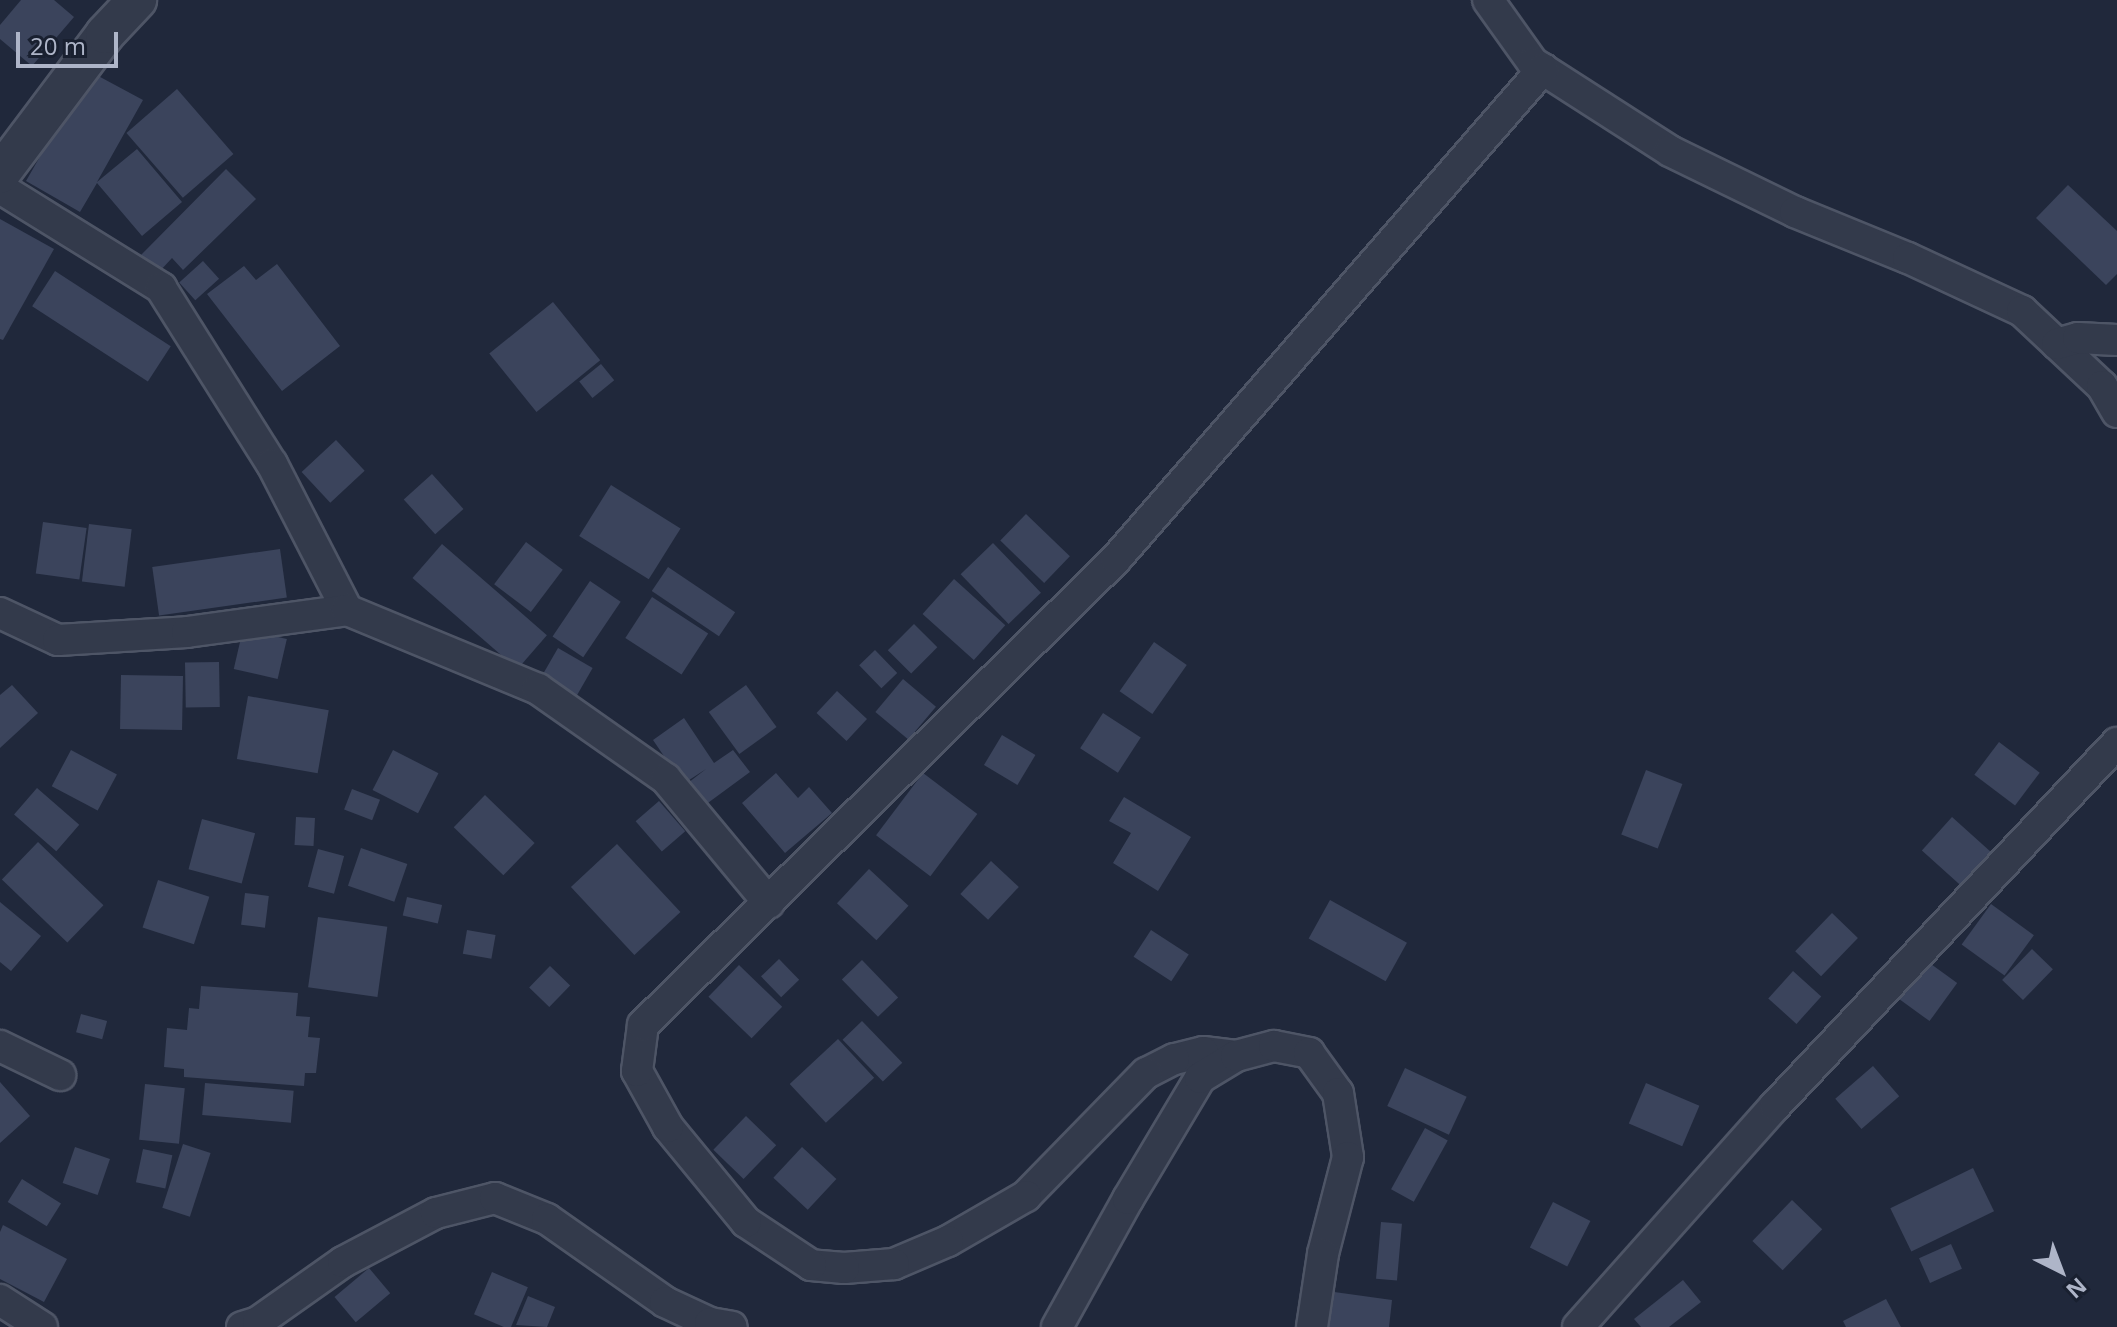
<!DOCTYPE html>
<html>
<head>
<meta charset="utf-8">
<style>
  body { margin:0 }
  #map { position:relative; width:2117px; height:1327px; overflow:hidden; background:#20283b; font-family:"Open Sans",sans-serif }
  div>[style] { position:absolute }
  .building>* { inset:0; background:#3b445c; transform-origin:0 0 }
  .roads { filter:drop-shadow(2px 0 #4e5566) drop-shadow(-2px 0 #4e5566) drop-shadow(0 2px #4e5566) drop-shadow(0 -2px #4e5566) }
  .minor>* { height:30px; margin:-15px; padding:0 15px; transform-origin:15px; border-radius:15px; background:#333a4b }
  .tertiary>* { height:38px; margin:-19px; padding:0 19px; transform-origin:19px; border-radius:19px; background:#333a4b }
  span { translate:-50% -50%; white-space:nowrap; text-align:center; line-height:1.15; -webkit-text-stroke:7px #192030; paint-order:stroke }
  .north { position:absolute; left:2021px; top:1231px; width:80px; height:80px; -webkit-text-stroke:6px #192030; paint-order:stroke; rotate:138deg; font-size:22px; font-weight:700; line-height:32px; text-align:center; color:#aeb5c8 }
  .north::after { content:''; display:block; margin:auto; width:28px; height:36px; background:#aeb5c8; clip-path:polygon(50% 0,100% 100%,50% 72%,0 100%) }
  .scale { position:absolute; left:16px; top:32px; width:102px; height:36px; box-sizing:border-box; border:4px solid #aeb5c8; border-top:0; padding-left:10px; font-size:24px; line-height:28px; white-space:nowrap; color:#aeb5c8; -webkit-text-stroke:6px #192030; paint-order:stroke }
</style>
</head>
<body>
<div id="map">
  <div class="building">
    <div style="clip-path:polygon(21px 0,54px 0,74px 17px,32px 66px,0 39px,0 25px)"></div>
    <div style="clip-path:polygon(89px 71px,143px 100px,97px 182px,137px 149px,182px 202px,142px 236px,97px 183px,80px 212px,26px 181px)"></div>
    <div style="left:177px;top:89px;width:86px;height:67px;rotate:49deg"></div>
    <div style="clip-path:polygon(226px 169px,256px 199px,183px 270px,172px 258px,159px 272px,141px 255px)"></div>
    <div style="clip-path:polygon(2068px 185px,2117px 231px,2117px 274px,2106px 285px,2036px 218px)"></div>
    <div style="clip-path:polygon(0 219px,54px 249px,3px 340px,0 339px)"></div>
    <div style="left:203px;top:261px;width:24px;height:32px;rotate:48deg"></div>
    <div style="clip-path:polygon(277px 264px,340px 346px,282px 391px,207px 294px,244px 266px,256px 280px)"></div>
    <div style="left:55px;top:271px;width:138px;height:42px;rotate:33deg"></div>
    <div style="left:553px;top:302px;width:75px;height:82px;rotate:51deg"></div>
    <div style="left:601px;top:364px;width:21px;height:28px;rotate:51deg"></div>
    <div style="left:336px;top:440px;width:42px;height:47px;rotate:47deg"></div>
    <div style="left:432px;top:474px;width:47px;height:38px;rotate:48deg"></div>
    <div style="left:611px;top:485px;width:82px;height:60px;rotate:32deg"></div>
    <div style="left:1026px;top:514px;width:61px;height:37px;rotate:44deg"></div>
    <div style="left:43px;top:522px;width:44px;height:52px;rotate:8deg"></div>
    <div style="left:89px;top:524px;width:43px;height:58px;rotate:7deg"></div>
    <div style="left:526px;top:542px;width:46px;height:53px;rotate:37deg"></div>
    <div style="left:993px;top:543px;width:69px;height:45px;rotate:46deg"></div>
    <div style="left:442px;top:544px;width:139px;height:45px;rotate:41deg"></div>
    <div style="left:280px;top:549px;width:49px;height:129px;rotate:82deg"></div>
    <div style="left:668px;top:567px;width:81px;height:29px;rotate:34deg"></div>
    <div style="left:954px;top:579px;width:69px;height:47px;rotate:42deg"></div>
    <div style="left:590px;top:581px;width:37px;height:67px;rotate:34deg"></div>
    <div style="left:652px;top:597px;width:67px;height:49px;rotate:33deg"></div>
    <div style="left:914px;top:624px;width:33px;height:37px;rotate:45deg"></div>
    <div style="left:243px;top:629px;width:45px;height:41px;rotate:13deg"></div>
    <div style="left:1154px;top:642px;width:40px;height:60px;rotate:35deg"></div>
    <div style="left:558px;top:648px;width:40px;height:36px;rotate:30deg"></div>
    <div style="left:875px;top:650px;width:32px;height:22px;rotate:46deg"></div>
    <div style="left:219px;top:662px;width:45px;height:34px;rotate:89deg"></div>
    <div style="left:121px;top:675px;width:62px;height:54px;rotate:1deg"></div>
    <div style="left:903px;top:679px;width:43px;height:43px;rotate:40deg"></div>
    <div style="clip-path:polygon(12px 685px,38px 713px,0 748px,0 695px)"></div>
    <div style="left:746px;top:685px;width:52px;height:46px;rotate:54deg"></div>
    <div style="left:837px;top:691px;width:41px;height:30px;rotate:43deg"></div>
    <div style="left:248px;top:696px;width:82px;height:64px;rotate:10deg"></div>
    <div style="left:1103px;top:713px;width:45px;height:42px;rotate:33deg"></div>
    <div style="clip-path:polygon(684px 718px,714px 763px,733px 750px,750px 772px,701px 808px,684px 786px,706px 769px,683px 784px,653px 740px)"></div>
    <div style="left:1002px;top:735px;width:39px;height:35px;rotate:31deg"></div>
    <div style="left:1999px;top:742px;width:51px;height:41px;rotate:37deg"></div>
    <div style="left:71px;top:750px;width:52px;height:41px;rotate:28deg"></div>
    <div style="left:393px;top:750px;width:51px;height:45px;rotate:27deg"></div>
    <div style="left:1646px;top:770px;width:39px;height:69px;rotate:21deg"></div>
    <div style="clip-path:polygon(776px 773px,798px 798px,809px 787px,832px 813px,785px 853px,742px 803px)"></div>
    <div style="left:923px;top:773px;width:68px;height:78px;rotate:37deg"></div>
    <div style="left:37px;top:788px;width:56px;height:35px;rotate:41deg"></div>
    <div style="left:352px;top:789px;width:30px;height:22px;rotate:21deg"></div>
    <div style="left:485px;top:795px;width:69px;height:45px;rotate:44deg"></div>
    <div style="clip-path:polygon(1124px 797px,1191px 837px,1158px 891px,1113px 863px,1131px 833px,1109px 821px)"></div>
    <div style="left:659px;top:801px;width:40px;height:31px;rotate:49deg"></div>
    <div style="left:296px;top:817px;width:19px;height:28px;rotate:3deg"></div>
    <div style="left:1952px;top:817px;width:52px;height:45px;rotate:42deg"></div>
    <div style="left:202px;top:819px;width:55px;height:52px;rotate:15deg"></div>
    <div style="left:38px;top:842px;width:91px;height:52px;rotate:44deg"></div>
    <div style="left:617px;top:844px;width:93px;height:63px;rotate:47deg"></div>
    <div style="left:361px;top:848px;width:49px;height:40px;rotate:19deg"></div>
    <div style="left:318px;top:849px;width:27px;height:39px;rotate:15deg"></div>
    <div style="left:991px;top:861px;width:38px;height:45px;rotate:43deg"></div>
    <div style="left:869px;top:869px;width:54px;height:47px;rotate:43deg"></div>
    <div style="left:158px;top:880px;width:54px;height:50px;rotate:18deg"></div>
    <div style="left:245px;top:893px;width:24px;height:32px;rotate:7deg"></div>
    <div style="left:407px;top:897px;width:36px;height:19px;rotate:13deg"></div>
    <div style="left:1330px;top:900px;width:88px;height:44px;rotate:29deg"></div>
    <div style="clip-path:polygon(0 902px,41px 936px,11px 971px,0 962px)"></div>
    <div style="left:1991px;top:904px;width:53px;height:50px;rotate:36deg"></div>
    <div style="left:1832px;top:913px;width:36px;height:53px;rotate:44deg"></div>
    <div style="left:318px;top:917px;width:70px;height:71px;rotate:8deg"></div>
    <div style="left:467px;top:930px;width:29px;height:24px;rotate:10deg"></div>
    <div style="left:1151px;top:930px;width:45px;height:32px;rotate:33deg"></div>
    <div style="left:2032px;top:949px;width:29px;height:43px;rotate:44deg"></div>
    <div style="left:779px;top:959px;width:29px;height:25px;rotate:46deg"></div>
    <div style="left:1924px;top:959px;width:41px;height:47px;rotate:36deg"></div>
    <div style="left:862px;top:960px;width:52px;height:28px;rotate:46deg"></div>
    <div style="left:739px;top:965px;width:60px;height:44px;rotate:44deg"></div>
    <div style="left:550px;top:966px;width:28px;height:30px;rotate:44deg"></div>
    <div style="left:1793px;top:971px;width:38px;height:37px;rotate:42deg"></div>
    <div style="clip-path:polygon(201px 986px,298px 993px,296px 1016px,310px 1017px,308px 1037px,320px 1038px,316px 1073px,305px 1073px,304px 1086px,184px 1077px,184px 1069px,164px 1067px,167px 1028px,187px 1030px,189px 1008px,199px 1009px)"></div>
    <div style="left:81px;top:1014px;width:27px;height:19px;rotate:15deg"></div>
    <div style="left:862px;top:1021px;width:58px;height:27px;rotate:46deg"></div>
    <div style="left:838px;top:1039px;width:53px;height:66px;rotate:47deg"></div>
    <div style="left:1873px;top:1066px;width:40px;height:50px;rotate:49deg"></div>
    <div style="left:1405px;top:1068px;width:68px;height:42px;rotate:25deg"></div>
    <div style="clip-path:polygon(0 1082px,30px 1116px,0 1143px)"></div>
    <div style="left:205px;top:1083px;width:89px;height:32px;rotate:5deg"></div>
    <div style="left:1646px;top:1083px;width:58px;height:44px;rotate:23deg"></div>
    <div style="left:145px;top:1084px;width:40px;height:56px;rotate:6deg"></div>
    <div style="left:746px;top:1116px;width:42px;height:47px;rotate:44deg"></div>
    <div style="left:1425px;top:1128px;width:26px;height:70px;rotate:29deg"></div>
    <div style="left:183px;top:1144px;width:29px;height:67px;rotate:18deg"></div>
    <div style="left:75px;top:1147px;width:37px;height:38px;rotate:19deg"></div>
    <div style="left:802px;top:1147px;width:47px;height:42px;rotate:43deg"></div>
    <div style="left:143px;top:1149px;width:30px;height:34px;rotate:12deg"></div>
    <div style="left:1973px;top:1168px;width:48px;height:92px;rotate:64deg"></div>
    <div style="left:22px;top:1179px;width:46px;height:27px;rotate:32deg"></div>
    <div style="left:1792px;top:1200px;width:42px;height:57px;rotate:44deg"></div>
    <div style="left:1553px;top:1202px;width:42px;height:51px;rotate:27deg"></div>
    <div style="left:1381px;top:1222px;width:21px;height:57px;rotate:5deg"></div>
    <div style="clip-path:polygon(3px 1225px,67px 1259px,44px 1302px,0 1279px,0 1232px)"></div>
    <div style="left:1951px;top:1244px;width:27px;height:35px;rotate:66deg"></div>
    <div style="left:369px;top:1268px;width:33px;height:45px;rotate:50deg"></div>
    <div style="left:492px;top:1272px;width:39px;height:46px;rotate:23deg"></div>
    <div style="clip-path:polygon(1683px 1280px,1701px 1302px,1669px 1327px,1641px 1327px,1634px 1319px)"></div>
    <div style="clip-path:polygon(1327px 1291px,1392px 1300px,1389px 1327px,1322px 1327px)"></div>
    <div style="clip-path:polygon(528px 1296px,555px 1307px,547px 1327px,516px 1325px)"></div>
    <div style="clip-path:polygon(1886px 1299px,1901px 1327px,1846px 1327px,1843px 1321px)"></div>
  </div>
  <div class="roads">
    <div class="minor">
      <div style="left:1488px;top:0;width:77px;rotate:54.5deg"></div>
      <div style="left:1533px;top:63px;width:163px;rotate:32.7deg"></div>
      <div style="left:1670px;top:151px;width:139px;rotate:26deg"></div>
      <div style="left:1795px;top:212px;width:122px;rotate:22.2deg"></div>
      <div style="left:1908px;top:258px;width:126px;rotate:24.9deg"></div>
      <div style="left:2022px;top:311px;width:110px;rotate:43.2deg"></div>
      <div style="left:2102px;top:386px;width:30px;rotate:60deg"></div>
      <div style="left:0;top:188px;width:190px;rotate:31.8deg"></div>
      <div style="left:161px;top:288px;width:208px;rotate:57.8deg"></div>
      <div style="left:272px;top:464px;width:164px;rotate:62.8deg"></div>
      <div style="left:2057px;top:344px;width:22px;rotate:-16deg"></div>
      <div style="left:2078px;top:338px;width:39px;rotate:3deg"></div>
      <div style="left:0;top:613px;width:64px;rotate:25deg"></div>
      <div style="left:58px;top:640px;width:129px;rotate:-3.5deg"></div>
      <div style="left:187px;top:632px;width:162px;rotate:-7.8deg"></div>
      <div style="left:347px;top:610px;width:207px;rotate:22.5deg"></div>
      <div style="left:538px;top:689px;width:156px;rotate:35.1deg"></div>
      <div style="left:666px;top:779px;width:161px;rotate:50.3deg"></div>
      <div style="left:0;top:1046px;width:67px;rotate:25.8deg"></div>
      <div style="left:1236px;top:1056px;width:33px;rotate:-173deg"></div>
      <div style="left:1203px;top:1052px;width:30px;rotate:166deg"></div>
      <div style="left:1174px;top:1059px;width:31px;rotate:153deg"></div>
      <div style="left:1146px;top:1073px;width:172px;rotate:134.3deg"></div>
      <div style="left:1026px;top:1196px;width:90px;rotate:150deg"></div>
      <div style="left:948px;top:1241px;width:59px;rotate:156.9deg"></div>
      <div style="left:894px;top:1264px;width:50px;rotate:175.4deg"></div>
      <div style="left:844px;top:1268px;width:33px;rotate:-175deg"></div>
      <div style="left:811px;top:1265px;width:78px;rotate:-146.5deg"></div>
      <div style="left:746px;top:1222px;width:123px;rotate:-129.4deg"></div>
      <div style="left:668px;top:1127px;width:64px;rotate:-119deg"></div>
      <div style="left:637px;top:1071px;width:46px;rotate:-82.6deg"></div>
      <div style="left:643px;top:1025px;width:664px;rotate:-44.57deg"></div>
      <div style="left:1116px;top:559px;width:650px;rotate:-48.93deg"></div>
      <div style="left:0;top:1300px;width:50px;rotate:32.7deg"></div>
      <div style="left:242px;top:1327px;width:17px;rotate:-17deg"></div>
      <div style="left:258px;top:1322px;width:104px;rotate:-35.2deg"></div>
      <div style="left:343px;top:1262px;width:105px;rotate:-27.8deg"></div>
      <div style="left:436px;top:1213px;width:61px;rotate:-14.3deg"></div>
      <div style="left:495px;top:1198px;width:56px;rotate:22deg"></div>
      <div style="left:547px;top:1219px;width:144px;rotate:35.1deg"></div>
      <div style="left:665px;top:1302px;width:50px;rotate:25deg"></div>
      <div style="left:710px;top:1323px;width:22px;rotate:10deg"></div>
      <div style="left:1057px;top:1327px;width:146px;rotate:-61deg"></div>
      <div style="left:1128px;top:1199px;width:141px;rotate:-59.2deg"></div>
      <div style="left:1200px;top:1078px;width:42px;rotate:-31.4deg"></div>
      <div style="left:1236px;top:1056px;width:39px;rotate:-15deg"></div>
      <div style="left:1274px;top:1046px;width:36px;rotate:11deg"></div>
      <div style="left:1309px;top:1053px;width:49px;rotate:54.1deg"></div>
      <div style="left:1338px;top:1093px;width:65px;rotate:81.1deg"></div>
      <div style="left:1348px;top:1157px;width:100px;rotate:104.5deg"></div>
      <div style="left:1323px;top:1254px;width:74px;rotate:98.6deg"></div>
      <div style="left:1578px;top:1327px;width:296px;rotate:-48.3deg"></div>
      <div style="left:1775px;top:1106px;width:499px;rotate:-46.7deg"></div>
    </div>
    <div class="tertiary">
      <div style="left:0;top:174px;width:175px;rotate:-53.1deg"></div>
      <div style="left:105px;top:34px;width:47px;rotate:-46.7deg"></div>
    </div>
  </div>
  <div class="north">N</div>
  <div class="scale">20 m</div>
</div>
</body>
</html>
